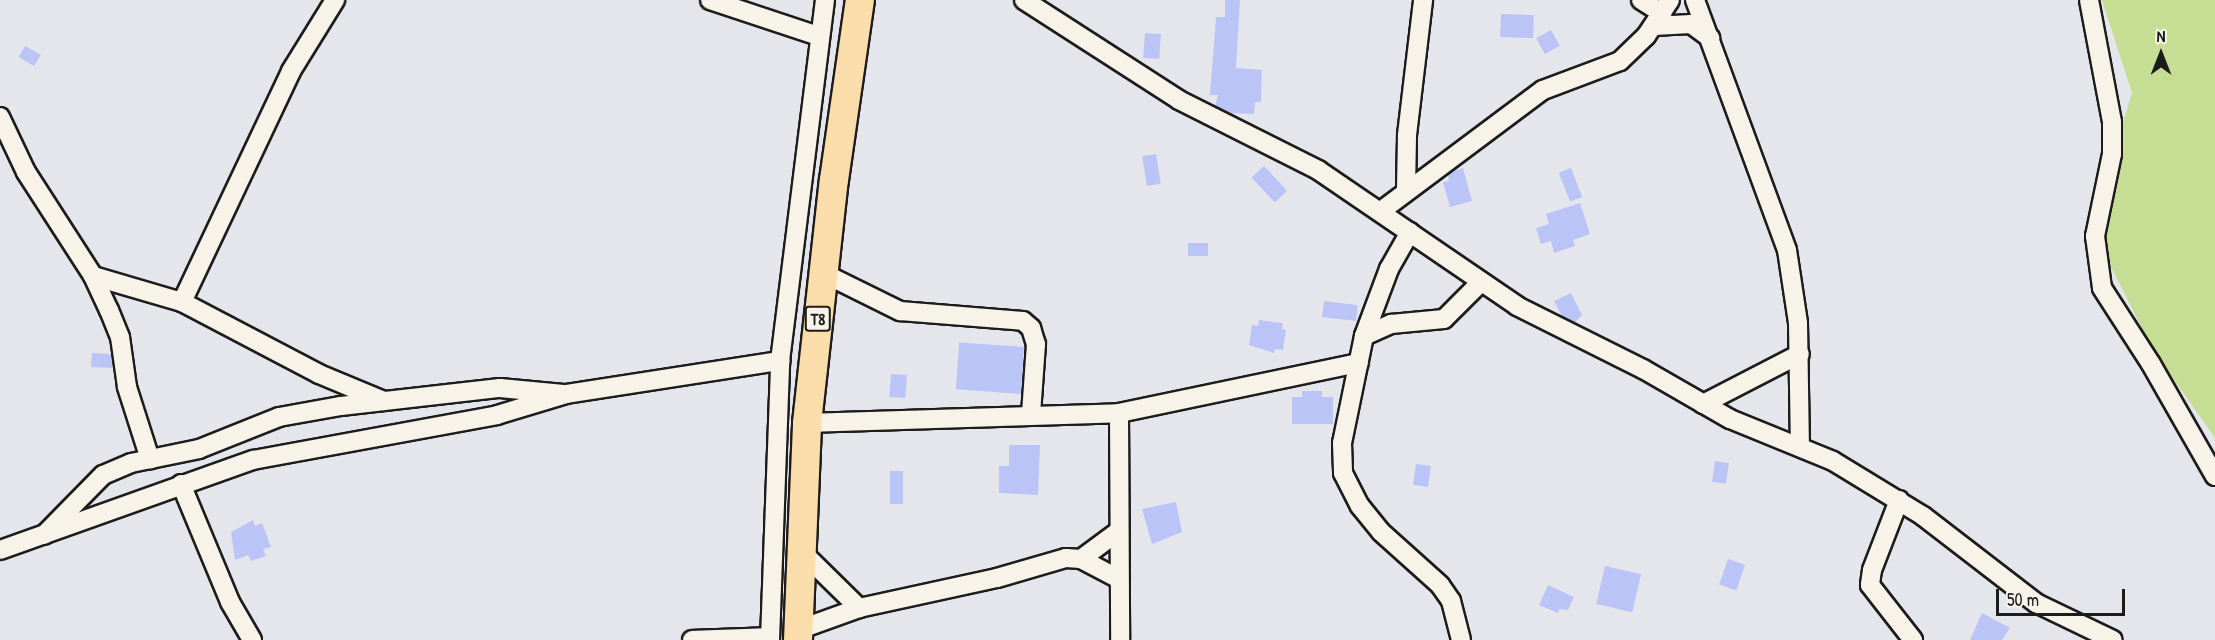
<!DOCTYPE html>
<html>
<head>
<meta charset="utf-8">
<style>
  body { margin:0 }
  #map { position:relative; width:2215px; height:640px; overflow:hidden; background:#e5e5ec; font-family:"Patrick Hand",sans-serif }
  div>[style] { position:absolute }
  .green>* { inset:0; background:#c5de94 }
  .building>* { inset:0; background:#bbc4f6; transform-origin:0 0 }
  .roads { filter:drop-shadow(2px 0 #1c1c1c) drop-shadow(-2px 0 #1c1c1c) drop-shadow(0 2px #1c1c1c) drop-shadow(0 -2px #1c1c1c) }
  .minor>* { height:18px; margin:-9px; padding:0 9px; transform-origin:9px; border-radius:9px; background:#f7f3e8 }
  .primary>* { height:28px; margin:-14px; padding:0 14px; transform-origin:14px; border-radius:14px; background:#fbddab }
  span { translate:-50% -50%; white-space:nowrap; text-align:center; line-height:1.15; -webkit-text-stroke:4.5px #f7f3e8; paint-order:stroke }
  .shield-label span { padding:2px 4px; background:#f7f3e8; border:2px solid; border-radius:4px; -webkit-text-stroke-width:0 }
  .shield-label { font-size:16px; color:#1c1c1c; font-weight:700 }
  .north { position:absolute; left:2131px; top:24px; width:60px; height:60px; -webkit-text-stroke:4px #f7f3e8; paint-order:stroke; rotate:0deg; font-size:16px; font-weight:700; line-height:24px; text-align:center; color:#1c1c1c }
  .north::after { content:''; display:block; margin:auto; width:21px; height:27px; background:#1c1c1c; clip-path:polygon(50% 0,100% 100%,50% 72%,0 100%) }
  .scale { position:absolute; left:1996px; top:589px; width:129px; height:27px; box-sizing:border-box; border:3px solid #1c1c1c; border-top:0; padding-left:8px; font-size:18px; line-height:21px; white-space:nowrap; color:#1c1c1c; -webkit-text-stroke:4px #f7f3e8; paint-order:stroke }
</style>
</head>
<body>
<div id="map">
  <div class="green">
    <div style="clip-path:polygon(2102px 0,2215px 0,2215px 438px,2153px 350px,2105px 255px,2109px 168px,2132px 93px)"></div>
  </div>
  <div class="building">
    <div style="clip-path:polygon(1225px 0,1240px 0,1236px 68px,1262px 70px,1261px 102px,1255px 102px,1254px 114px,1230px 113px,1215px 106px,1218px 95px,1210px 95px,1216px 17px,1225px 17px)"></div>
    <div style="left:1501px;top:14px;width:33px;height:23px;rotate:2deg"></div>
    <div style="left:1551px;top:30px;width:18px;height:17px;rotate:61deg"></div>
    <div style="left:1145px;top:33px;width:16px;height:25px;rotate:4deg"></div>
    <div style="left:25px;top:46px;width:18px;height:13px;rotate:29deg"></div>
    <div style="left:1156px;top:154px;width:30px;height:14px;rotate:81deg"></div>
    <div style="left:1264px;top:166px;width:34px;height:17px;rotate:47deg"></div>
    <div style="clip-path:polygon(1463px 168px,1472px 201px,1450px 207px,1443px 182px,1449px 181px,1448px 175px,1454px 171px)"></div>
    <div style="left:1571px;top:168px;width:31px;height:13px;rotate:69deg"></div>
    <div style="clip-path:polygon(1580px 203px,1590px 234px,1573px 240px,1575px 246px,1554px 253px,1551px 241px,1541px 244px,1536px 228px,1549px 224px,1546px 214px)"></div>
    <div style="left:1188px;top:243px;width:20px;height:13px"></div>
    <div style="clip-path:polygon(1571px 293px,1582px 315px,1575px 322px,1562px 316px,1554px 301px)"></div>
    <div style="left:1324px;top:301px;width:34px;height:16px;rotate:7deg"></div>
    <div style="clip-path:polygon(1259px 320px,1283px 323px,1282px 329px,1286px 330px,1283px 350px,1275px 349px,1274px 353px,1249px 345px,1252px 325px,1258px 326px)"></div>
    <div style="left:1024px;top:347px;width:47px;height:65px;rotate:94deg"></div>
    <div style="clip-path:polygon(92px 353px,111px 354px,113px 368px,91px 367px)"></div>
    <div style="left:891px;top:374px;width:16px;height:23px;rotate:4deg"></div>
    <div style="clip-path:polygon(1302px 391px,1322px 391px,1322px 397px,1333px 397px,1333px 424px,1292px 424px,1292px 397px,1302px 397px)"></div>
    <div style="clip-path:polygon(1009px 445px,1040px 445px,1038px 495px,999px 493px,999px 466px,1009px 466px)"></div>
    <div style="left:1715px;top:461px;width:14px;height:21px;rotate:8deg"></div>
    <div style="left:1416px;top:464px;width:15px;height:21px;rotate:8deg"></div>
    <div style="left:890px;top:471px;width:13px;height:33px"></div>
    <div style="clip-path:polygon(1176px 502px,1182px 532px,1152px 544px,1142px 509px)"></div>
    <div style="clip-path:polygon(253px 520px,255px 526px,262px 523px,271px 547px,263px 549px,266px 556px,251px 561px,248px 555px,235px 560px,231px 532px)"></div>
    <div style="left:1728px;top:559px;width:18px;height:27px;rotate:19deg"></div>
    <div style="left:1605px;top:566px;width:37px;height:39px;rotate:13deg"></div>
    <div style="clip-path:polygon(1548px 585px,1574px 597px,1568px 610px,1559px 609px,1558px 613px,1539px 605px)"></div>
    <div style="clip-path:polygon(1982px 613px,2010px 628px,2002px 640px,1970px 640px)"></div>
  </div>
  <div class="roads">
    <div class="minor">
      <div style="left:710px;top:0;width:114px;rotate:18.4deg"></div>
      <div style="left:1024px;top:0;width:184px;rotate:32.8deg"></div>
      <div style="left:1179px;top:100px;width:156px;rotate:26.7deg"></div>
      <div style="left:1318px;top:170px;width:241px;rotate:34.3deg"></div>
      <div style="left:1517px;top:306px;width:141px;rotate:26.6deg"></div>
      <div style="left:1643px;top:369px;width:100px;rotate:29.9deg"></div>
      <div style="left:1730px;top:419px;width:111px;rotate:22.2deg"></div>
      <div style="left:1833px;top:461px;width:105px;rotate:31.4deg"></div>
      <div style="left:1923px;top:516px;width:143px;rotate:37.6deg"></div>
      <div style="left:2036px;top:603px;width:85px;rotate:25.7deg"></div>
      <div style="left:1641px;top:0;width:25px;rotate:32deg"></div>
      <div style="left:1695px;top:0;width:266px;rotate:69.8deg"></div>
      <div style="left:1787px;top:250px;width:74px;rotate:81.4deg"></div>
      <div style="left:1798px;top:323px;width:122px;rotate:89.1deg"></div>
      <div style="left:2089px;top:0;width:124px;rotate:79.3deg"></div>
      <div style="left:2112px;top:122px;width:32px;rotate:90deg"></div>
      <div style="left:2112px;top:154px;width:84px;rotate:101.7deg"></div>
      <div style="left:2095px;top:236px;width:52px;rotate:82.3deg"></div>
      <div style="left:2102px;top:288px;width:90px;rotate:57.2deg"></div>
      <div style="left:2151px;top:364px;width:129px;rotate:60.3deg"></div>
      <div style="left:1654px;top:26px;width:37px;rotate:-3deg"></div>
      <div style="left:1691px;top:24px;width:24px;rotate:36deg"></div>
      <div style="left:0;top:117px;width:61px;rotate:64.7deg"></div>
      <div style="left:26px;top:172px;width:124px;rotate:57.2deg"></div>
      <div style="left:93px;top:276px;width:38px;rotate:65deg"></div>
      <div style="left:109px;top:310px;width:29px;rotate:68deg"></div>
      <div style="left:120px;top:337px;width:50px;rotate:82deg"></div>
      <div style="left:127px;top:387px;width:76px;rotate:72.3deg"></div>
      <div style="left:1406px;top:189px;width:54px;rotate:-88.9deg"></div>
      <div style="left:1407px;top:135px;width:136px;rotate:-83.2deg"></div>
      <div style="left:1381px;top:211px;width:202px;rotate:-36.8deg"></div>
      <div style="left:1543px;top:90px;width:82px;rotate:-20.6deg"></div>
      <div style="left:1620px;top:61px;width:36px;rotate:-44deg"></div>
      <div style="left:1646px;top:36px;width:43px;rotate:-56.3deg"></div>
      <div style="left:1410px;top:232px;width:43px;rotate:119.6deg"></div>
      <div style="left:1389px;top:269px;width:72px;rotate:110.5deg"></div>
      <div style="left:1364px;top:336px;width:109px;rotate:101.6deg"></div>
      <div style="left:1342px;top:443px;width:30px;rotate:88deg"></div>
      <div style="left:1343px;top:473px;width:37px;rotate:63deg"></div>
      <div style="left:1360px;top:506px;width:33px;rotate:51deg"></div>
      <div style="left:1381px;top:532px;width:79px;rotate:41.9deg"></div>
      <div style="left:1440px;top:585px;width:19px;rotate:55deg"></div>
      <div style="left:1451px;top:601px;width:40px;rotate:75.6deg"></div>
      <div style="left:823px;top:273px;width:86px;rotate:26.3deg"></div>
      <div style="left:900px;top:311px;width:123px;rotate:4.6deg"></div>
      <div style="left:1023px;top:321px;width:11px;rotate:41deg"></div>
      <div style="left:1031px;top:328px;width:17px;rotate:73deg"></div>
      <div style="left:1036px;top:344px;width:70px;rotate:94.1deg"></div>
      <div style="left:93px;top:276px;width:93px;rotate:16.3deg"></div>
      <div style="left:182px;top:302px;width:155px;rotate:27.7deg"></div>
      <div style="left:319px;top:374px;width:70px;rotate:22.6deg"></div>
      <div style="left:182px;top:302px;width:255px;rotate:-64.7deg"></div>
      <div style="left:291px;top:71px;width:84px;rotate:-58.2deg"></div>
      <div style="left:1364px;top:336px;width:30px;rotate:-24deg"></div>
      <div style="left:1391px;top:324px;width:53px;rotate:-5.4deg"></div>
      <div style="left:1444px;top:319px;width:49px;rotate:-45deg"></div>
      <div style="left:1703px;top:404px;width:109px;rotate:-27.3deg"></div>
      <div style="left:1119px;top:413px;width:227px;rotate:89.7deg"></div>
      <div style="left:807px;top:423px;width:312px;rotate:-1.8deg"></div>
      <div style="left:1119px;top:413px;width:245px;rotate:-11.8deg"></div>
      <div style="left:181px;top:484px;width:128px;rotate:67.4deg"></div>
      <div style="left:230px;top:602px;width:44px;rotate:59.9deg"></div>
      <div style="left:1899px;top:500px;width:75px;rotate:111.1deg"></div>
      <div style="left:1872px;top:570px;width:15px;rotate:98deg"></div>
      <div style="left:1870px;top:585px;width:70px;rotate:52deg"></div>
      <div style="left:44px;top:535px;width:84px;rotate:-45.5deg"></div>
      <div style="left:103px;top:475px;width:30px;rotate:-23deg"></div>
      <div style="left:131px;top:463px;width:69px;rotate:-11.6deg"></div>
      <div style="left:199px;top:449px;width:86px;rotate:-21.8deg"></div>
      <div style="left:279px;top:417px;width:63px;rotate:-10.1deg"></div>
      <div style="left:341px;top:406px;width:160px;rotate:-6.5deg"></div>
      <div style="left:500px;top:388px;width:64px;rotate:5.4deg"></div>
      <div style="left:0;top:550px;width:269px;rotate:-19.6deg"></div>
      <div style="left:253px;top:460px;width:248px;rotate:-10.4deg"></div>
      <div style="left:497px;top:415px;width:72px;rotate:-16.9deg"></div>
      <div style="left:566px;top:394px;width:217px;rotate:-8.8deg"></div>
      <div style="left:800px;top:550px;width:83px;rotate:44.5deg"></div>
      <div style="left:1081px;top:559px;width:47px;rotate:-36.4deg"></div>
      <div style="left:798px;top:630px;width:65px;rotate:-19.8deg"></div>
      <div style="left:859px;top:608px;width:141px;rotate:-12.3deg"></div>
      <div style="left:997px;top:578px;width:72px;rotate:-16.2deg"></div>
      <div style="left:1066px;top:558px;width:15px;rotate:4deg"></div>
      <div style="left:1081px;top:559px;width:41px;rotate:27.8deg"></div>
      <div style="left:692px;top:640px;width:78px;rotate:-2.2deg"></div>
      <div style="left:770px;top:640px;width:279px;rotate:-87.9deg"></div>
      <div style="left:780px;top:361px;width:364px;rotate:-82.9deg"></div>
    </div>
    <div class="primary">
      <div style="left:798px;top:640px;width:217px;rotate:-87.6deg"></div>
      <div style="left:807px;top:423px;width:244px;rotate:-83.7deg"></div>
      <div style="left:834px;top:180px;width:182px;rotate:-81.8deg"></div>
    </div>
  </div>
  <div class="shield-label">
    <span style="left:818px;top:319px">T8</span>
  </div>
  <div class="north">N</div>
  <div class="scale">50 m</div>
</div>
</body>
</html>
